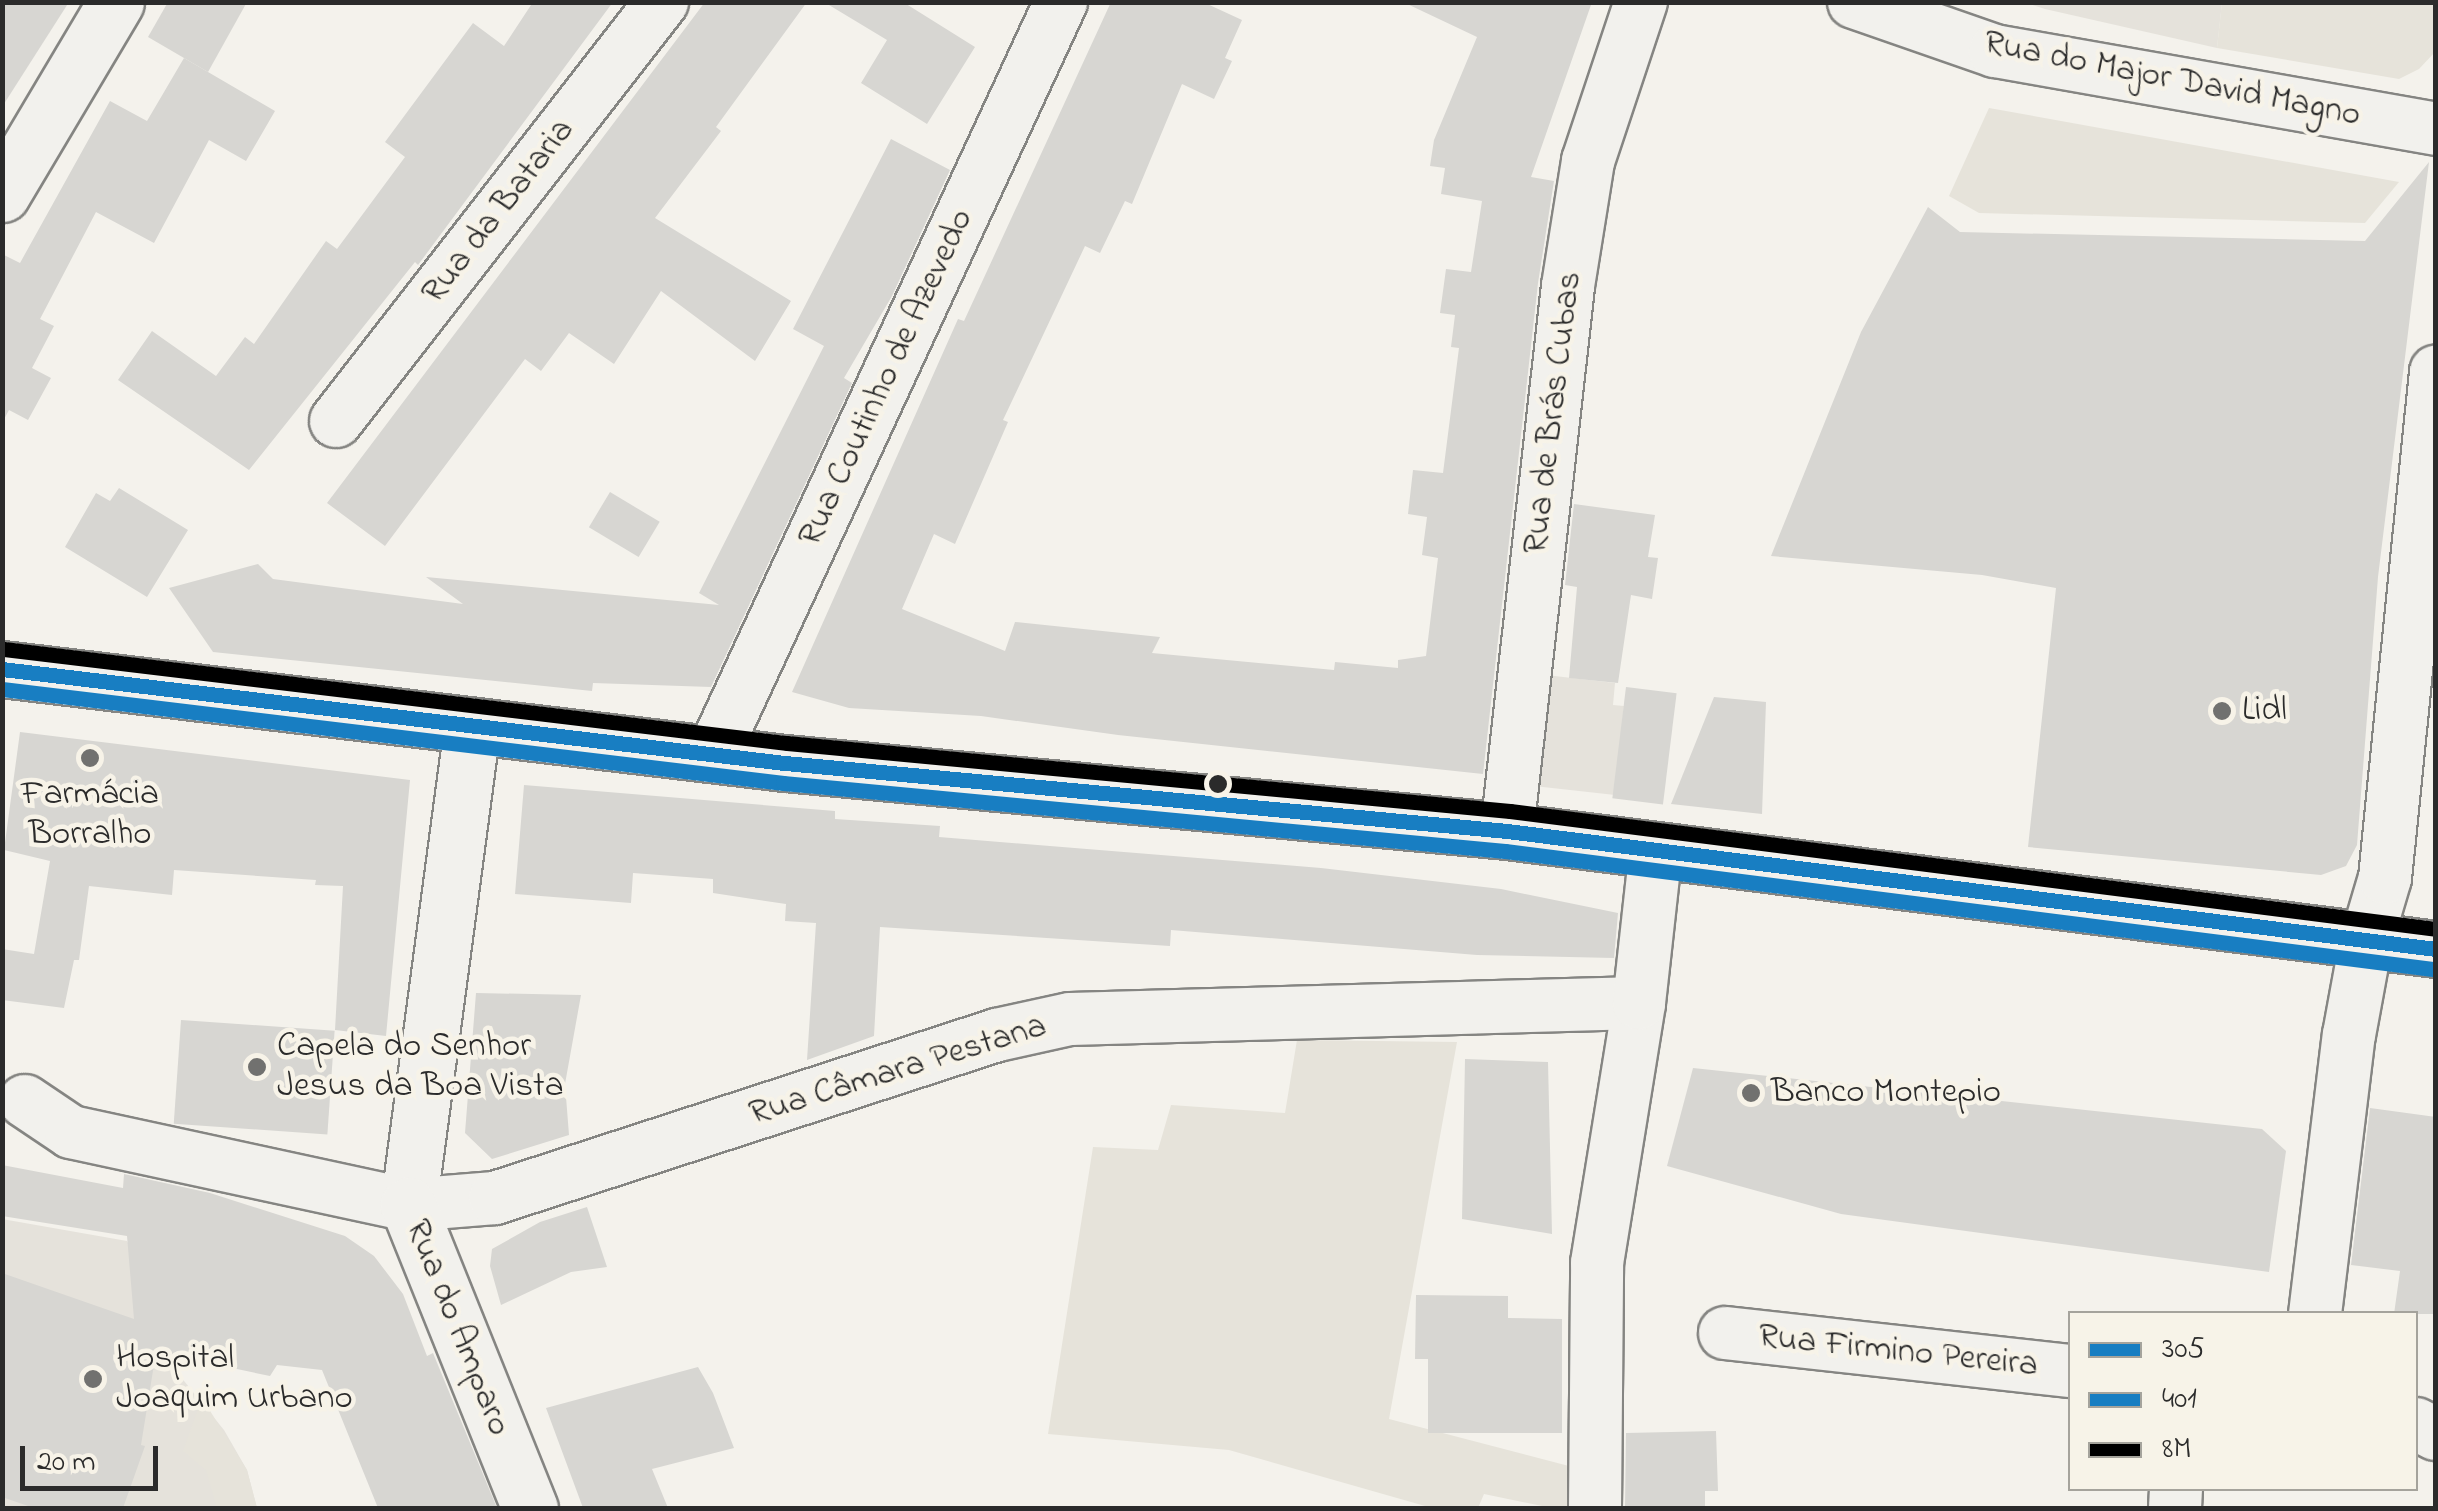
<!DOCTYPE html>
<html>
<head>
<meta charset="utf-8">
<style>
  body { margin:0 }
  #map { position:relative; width:2438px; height:1511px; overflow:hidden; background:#f4f2ec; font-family:"Indie Flower",sans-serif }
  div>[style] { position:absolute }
  .built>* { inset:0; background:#e5e2db }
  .green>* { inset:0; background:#e6e3da }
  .building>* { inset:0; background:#d7d6d2; transform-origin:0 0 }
  .roads { filter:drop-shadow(2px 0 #858582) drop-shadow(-2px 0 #858582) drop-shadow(0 2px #858582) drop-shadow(0 -2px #858582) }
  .street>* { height:52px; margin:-26px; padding:0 26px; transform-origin:26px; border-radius:26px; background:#f2f1ed }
  .secondary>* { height:55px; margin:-27.5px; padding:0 27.5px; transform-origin:27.5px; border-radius:27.5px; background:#f2f1ed }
  .primary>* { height:55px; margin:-27.5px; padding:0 27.5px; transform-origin:27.5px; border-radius:27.5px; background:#f2f1ed }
  .bus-1>* { height:15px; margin:-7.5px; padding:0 7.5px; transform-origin:7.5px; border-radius:7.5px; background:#187ec2 }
  .bus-2>* { height:15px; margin:-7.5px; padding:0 7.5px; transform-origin:7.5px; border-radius:7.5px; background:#187ec2 }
  .bus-3>* { height:15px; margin:-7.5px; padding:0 7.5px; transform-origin:7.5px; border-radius:7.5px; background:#000 }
  .dots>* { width:28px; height:28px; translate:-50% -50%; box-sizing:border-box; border:5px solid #f7f3e8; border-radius:50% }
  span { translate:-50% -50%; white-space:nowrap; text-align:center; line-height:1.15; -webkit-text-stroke:9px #f7f3e8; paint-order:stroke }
  .street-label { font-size:35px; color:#2b2b2b }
  .poi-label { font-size:35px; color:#2b2b2b }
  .left { translate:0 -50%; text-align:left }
  .frame { position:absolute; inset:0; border:5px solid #2b2b2b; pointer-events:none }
  .legend { position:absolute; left:2068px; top:1311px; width:350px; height:180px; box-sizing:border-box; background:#f7f3e8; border:2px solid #a5a39c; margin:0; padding:12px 18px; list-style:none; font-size:30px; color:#2b2b2b }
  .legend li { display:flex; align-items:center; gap:20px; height:50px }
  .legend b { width:50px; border:2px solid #a5a39c }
  .scale { position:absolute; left:20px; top:1446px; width:138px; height:45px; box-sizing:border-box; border:5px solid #2b2b2b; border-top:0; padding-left:12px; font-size:30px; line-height:35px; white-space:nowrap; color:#2b2b2b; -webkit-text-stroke:8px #f7f3e8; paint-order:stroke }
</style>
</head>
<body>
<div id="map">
  <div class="built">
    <div style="clip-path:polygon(2027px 3px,2222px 3px,2217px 48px,2045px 9px)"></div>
    <div style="clip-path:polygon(1546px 675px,1615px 683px,1613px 705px,1624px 706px,1615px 795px,1534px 786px)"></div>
    <div style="clip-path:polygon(2px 1219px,127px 1241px,140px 1264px,167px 1360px,224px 1430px,247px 1470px,257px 1508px,3px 1508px)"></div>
  </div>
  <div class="green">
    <div style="clip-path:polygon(2222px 2px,2435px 3px,2435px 52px,2419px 69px,2399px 79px,2217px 48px)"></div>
    <div style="clip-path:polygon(1989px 108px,2399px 182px,2365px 223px,1979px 213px,1949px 196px)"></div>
    <div style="clip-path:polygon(1297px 1040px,1457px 1042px,1389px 1419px,1588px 1471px,1577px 1508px,1552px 1508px,1484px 1494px,1478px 1508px,1432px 1508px,1229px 1450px,1048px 1434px,1093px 1147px,1158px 1150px,1171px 1105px,1285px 1113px)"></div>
    <div style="clip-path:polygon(202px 1398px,247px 1470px,257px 1508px,217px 1508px,206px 1470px,183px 1451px)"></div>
  </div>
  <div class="building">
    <div style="clip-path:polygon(2px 2px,69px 2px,2px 107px)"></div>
    <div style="clip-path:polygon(168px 2px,247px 2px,208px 72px,148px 37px)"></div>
    <div style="clip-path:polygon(533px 2px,613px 2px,418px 265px,415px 262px,249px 470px,118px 380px,152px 331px,216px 376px,245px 337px,254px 344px,326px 241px,337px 249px,405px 157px,385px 142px,473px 23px,504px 46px)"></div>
    <div style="clip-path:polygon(705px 2px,807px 2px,716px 127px,721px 131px,655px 218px,791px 301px,755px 361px,661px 291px,614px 364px,569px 333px,541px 371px,525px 359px,385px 546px,327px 503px)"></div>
    <div style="clip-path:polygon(824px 2px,903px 2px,975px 47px,927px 124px,861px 83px,887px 40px)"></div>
    <div style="clip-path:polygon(1111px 2px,1203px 2px,1242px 20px,1225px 58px,1232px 61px,1214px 99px,1182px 84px,1132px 204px,1125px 201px,1100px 253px,1085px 246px,1003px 420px,1008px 422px,955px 544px,934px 534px,902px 609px,1005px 651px,1015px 622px,1160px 637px,1152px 653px,1334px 670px,1335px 662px,1398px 668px,1398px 660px,1426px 656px,1438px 558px,1422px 555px,1427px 517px,1408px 514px,1413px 470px,1443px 473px,1459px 348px,1451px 347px,1455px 315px,1440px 313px,1446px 269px,1471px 272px,1482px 201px,1441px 194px,1445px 168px,1430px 166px,1434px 140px,1477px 37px,1403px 2px,1592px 2px,1531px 177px,1554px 181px,1538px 283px,1483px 774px,1118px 735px,981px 716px,849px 708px,792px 692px,958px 319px,964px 321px)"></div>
    <div style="clip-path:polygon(184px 58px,275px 111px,246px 161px,209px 140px,154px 243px,96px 212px,40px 319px,54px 326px,32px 368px,51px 378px,28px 420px,9px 410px,2px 423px,2px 254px,20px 263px,110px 101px,147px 121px)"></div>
    <div style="clip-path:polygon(891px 139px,950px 170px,892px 296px,844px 378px,852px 383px,711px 687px,593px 683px,592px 691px,213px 652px,169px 588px,258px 564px,273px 579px,463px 604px,426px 577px,719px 605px,699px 593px,824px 346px,793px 329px)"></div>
    <div style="clip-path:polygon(2429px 162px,2378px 577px,2357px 845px,2346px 866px,2321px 875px,2028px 847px,2056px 588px,1982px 575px,1771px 556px,1861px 332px,1928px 207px,1960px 232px,2365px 241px)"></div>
    <div style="clip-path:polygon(119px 488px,188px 530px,147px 597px,65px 547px,96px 493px,110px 501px)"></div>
    <div style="left:610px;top:492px;width:58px;height:41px;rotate:31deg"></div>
    <div style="clip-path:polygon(1574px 504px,1655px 515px,1648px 557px,1658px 558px,1652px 599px,1631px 595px,1618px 683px,1569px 678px,1577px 587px,1565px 585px)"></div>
    <div style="left:1626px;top:687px;width:51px;height:112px;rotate:7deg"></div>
    <div style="clip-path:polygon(1714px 697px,1766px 702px,1762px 814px,1671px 804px)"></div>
    <div style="clip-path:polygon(20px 732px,410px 780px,386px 1036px,335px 1030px,343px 886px,315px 885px,316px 880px,174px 870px,172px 895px,89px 886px,79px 960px,74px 960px,64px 1008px,2px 1000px,2px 949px,34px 954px,50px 861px,4px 850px)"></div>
    <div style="clip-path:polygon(524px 785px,835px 811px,835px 819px,940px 826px,939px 837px,1321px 868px,1501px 889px,1618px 913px,1614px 958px,1477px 955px,1171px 930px,1170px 946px,880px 927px,874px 1036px,807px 1060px,816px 923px,785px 921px,786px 904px,713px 893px,713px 879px,633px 873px,631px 903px,515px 894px)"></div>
    <div style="clip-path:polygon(476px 993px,581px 995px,565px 1084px,569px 1135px,492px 1159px,465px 1133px)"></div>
    <div style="left:181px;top:1020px;width:154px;height:104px;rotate:4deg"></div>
    <div style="clip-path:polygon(1465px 1059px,1548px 1062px,1552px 1234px,1462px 1219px)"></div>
    <div style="clip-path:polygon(1693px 1068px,2262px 1129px,2286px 1151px,2269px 1272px,1841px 1214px,1667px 1166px)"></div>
    <div style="clip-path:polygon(2370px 1108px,2436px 1117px,2436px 1314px,2394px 1314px,2400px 1271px,2351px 1265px)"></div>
    <div style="clip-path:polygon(2px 1165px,123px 1188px,124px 1174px,210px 1193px,345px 1236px,374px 1256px,403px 1294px,427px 1356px,433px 1353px,497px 1508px,378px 1508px,322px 1370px,277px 1365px,270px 1376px,156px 1352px,141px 1445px,145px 1446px,123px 1508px,34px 1508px,2px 1497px,2px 1273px,134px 1319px,127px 1236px,2px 1216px)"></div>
    <div style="clip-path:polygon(587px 1207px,607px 1267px,571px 1272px,501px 1305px,490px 1266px,492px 1249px,540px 1222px)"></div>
    <div style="clip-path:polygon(1416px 1295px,1508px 1296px,1508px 1318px,1562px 1319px,1562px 1433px,1428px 1433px,1428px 1359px,1415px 1359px)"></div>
    <div style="clip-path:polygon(698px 1367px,713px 1393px,734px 1448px,652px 1469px,668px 1508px,583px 1508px,546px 1408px)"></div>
    <div style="clip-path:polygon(1716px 1431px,1718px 1491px,1705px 1491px,1705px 1508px,1625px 1508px,1626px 1433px)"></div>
  </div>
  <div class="roads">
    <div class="street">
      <div style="left:1854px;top:2px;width:149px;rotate:19.2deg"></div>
      <div style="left:1995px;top:51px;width:448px;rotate:10deg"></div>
      <div style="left:336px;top:421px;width:531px;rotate:-52.12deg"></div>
      <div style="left:713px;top:754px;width:829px;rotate:-65.17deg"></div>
      <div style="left:1507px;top:831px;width:548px;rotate:-83.61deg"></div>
      <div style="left:1568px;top:286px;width:127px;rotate:-80.9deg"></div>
      <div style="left:1588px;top:161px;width:168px;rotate:-71.6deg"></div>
      <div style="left:25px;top:1101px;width:55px;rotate:34deg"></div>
      <div style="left:71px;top:1132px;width:345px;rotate:12.2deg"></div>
      <div style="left:408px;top:1205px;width:87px;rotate:-4.6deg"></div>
      <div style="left:495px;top:1198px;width:528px;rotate:-17.99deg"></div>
      <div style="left:997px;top:1035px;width:75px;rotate:-12.4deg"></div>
      <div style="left:1070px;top:1019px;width:569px;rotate:-1.61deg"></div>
      <div style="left:2315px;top:1314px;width:281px;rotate:-83.1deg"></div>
      <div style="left:2349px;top:1035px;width:95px;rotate:-79.6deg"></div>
      <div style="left:2366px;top:942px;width:67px;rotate:-73.5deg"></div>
      <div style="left:2385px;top:878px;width:509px;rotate:-84.24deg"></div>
      <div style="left:1725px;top:1333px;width:347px;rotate:6.3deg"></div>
      <div style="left:2416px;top:1424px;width:22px;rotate:27deg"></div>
      <div style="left:1595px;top:1508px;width:245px;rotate:-89.5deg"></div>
      <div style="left:1597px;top:1263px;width:263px;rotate:-80.8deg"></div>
      <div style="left:1639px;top:1003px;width:154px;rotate:-83.7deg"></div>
      <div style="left:2175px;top:1508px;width:20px;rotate:-87deg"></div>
    </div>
    <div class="secondary">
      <div style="left:2px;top:194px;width:223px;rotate:-59.3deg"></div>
      <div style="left:472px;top:727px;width:482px;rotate:97.6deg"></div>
      <div style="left:408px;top:1205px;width:327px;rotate:68.1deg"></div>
    </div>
    <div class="primary">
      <div style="left:2px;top:669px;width:789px;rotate:6.85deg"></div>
      <div style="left:785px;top:763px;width:725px;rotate:5.38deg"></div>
      <div style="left:1507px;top:831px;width:936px;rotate:7.24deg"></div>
    </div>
  </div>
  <div class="bus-1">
    <div style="left:2px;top:669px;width:789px;rotate:6.85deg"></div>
    <div style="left:785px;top:763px;width:725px;rotate:5.38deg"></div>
    <div style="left:1507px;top:831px;width:936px;rotate:7.24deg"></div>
  </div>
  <div class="bus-2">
    <div style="left:2px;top:689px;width:787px;rotate:6.86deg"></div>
    <div style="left:783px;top:783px;width:725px;rotate:5.38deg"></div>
    <div style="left:1505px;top:851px;width:935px;rotate:7.25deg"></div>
  </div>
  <div class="bus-3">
    <div style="left:4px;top:649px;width:789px;rotate:6.85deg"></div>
    <div style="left:787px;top:743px;width:726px;rotate:5.37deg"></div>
    <div style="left:1510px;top:811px;width:933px;rotate:7.26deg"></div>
  </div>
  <div class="dots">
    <div style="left:2222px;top:711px;background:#71716f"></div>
    <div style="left:90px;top:758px;background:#71716f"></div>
    <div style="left:1218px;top:784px;background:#2b2b2b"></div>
    <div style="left:257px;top:1067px;background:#71716f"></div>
    <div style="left:1751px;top:1093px;background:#71716f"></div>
    <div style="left:93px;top:1379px;background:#71716f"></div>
  </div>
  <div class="street-label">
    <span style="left:2172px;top:80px;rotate:11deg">Rua do Major David Magno</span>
    <span style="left:499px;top:212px;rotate:-52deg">Rua da Bataria</span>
    <span style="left:887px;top:378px;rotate:-65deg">Rua Coutinho de Azevedo</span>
    <span style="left:1554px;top:413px;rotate:-83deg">Rua de Brás Cubas</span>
    <span style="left:898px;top:1071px;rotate:-17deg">Rua Câmara Pestana</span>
    <span style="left:457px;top:1328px;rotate:68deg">Rua do Amparo</span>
    <span style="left:1898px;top:1352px;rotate:6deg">Rua Firmino Pereira</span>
  </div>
  <div class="poi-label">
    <span class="left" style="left:2242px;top:711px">Lidl</span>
    <span style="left:90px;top:815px">Farmácia<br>Borralho</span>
    <span class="left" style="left:277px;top:1067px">Capela do Senhor<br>Jesus da Boa Vista</span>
    <span class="left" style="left:1771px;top:1093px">Banco Montepio</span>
    <span class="left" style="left:116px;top:1379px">Hospital<br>Joaquim Urbano</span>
  </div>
  <div class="frame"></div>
  <ul class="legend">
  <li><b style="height:12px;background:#187ec2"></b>305</li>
  <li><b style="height:12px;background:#187ec2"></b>401</li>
  <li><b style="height:12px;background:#000"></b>8M</li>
  </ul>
  <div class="scale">20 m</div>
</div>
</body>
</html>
